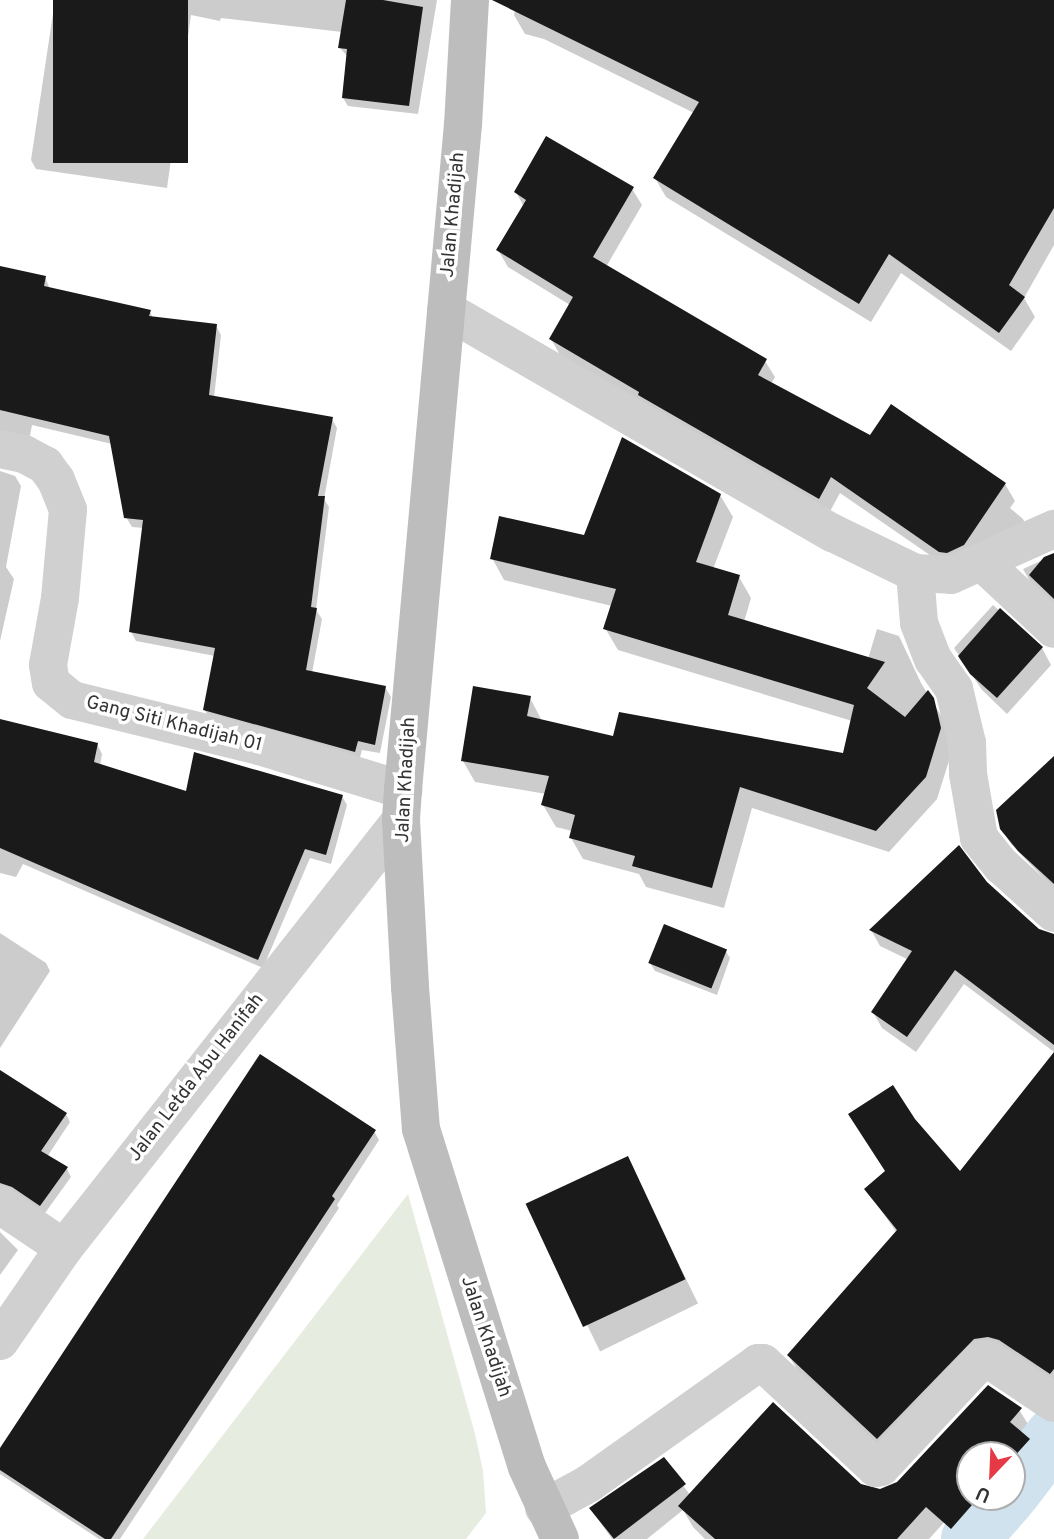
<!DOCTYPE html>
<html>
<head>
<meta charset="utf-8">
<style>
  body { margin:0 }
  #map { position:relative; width:1054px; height:1539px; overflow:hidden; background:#fff; font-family:Overpass,sans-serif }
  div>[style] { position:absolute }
  .green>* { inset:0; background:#e6ecdf }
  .shadow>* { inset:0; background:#0003; transform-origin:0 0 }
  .canal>* { height:58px; margin:-29px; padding:0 29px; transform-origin:29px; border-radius:29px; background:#cfe2ee }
  .building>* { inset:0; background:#1a1a1a; transform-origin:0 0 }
  .street>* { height:38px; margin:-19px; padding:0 19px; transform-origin:19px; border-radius:19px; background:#d0d0d0 }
  .secondary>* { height:38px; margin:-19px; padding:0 19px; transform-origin:19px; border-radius:19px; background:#bdbdbd }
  span { translate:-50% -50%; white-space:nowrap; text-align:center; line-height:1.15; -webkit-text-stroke:7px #fff; paint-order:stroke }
  .street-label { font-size:19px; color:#333 }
  .north { position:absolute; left:956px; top:1441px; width:70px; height:70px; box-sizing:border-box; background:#fff; border:2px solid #adadad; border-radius:50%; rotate:203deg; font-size:19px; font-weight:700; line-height:28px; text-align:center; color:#333 }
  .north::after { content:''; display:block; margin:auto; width:24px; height:32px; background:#e63946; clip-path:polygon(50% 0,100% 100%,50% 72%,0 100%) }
</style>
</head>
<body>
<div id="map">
  <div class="green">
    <div style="clip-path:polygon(408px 1194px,475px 1434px,483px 1471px,486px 1513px,466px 1539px,143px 1539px)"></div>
  </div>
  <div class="shadow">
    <div style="clip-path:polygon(55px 0,437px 0,418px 114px,348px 106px,343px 98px,348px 57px,340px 48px,342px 32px,221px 18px,220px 21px,191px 15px,167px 188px,36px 169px,31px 160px)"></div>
    <div style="clip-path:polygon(517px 0,1054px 0,1054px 245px,1024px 298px,1035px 317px,1011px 351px,901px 273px,871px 322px,666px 197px,655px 178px,694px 113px,544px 39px,525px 34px,514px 15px)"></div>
    <div style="clip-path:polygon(632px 189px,642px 205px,606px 267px,765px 361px,775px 377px,771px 384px,870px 438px,1005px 484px,1015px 501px,1010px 508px,1023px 519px,1032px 536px,950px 569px,840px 493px,828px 515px,560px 355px,551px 339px,570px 305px,508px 267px,498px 250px,524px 207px,516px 192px)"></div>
    <div style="clip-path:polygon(0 268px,45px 277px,50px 289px,150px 312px,153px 318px,216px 326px,221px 335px,214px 398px,332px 419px,337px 428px,324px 499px,329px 507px,316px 610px,322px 619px,312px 673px,385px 687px,391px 697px,380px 753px,362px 750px,359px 761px,210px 719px,204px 709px,215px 656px,136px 641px,131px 632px,144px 528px,132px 527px,126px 517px,112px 444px,32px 425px,29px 441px,0 437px)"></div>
    <div style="clip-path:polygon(0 471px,15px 476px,21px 486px,6px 567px,14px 579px,0 641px)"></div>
    <div style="clip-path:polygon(720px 495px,733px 517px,713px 569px,739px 577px,751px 598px,744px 622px,868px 659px,877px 629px,899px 636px,921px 683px,945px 722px,952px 751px,937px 799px,889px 852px,752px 808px,724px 908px,646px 887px,639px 874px,583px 859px,571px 838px,572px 831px,556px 827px,543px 805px,546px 794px,475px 782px,463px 761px,530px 698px,542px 721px,614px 738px,844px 755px,852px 721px,618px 650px,605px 628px,612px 606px,504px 580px,492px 558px,585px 537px)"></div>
    <div style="clip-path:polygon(1054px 555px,1054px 605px,1032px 585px,1023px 569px)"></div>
    <div style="clip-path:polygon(993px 605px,1042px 648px,1051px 665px,1007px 714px,982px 690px,954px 648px)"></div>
    <div style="clip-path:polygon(0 721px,97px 744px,102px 754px,100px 766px,187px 793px,342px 796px,347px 805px,331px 864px,310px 858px,263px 968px,23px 864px,16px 877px,0 873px)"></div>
    <div style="clip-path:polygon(1054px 785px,1054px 889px,1011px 844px,1001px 828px)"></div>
    <div style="clip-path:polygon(986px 883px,1038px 931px,1054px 936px,1054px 1052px,964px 984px,916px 1052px,882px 1028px,873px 1012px,909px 960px,880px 946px,871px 930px)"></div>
    <div style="clip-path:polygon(0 933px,46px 963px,50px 971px,0 1048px)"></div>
    <div style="clip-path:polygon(725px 950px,730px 958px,717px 995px,655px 971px,650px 963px)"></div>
    <div style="clip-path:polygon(1054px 1055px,1054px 1385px,1010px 1356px,887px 1454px,798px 1371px,789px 1356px,897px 1233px,866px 1189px,886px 1172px,914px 1120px,961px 1174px)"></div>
    <div style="clip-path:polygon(0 1072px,66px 1114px,70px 1122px,47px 1157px,67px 1169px,71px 1177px,45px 1213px,0 1192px)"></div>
    <div style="clip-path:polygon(374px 1131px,379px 1140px,337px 1205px,339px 1208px,120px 1539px,99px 1539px,0 1474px,0 1451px)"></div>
    <div style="left:627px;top:1158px;width:162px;height:109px;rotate:64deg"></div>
    <div style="clip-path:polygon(0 1232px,18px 1250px,0 1275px)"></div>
    <div style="clip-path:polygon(1018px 1408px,1031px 1429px,1007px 1455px,970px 1455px,970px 1494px,929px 1539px,705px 1539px,693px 1527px,683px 1510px,647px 1539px,612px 1539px,591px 1509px,664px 1459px,690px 1495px,860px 1486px,880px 1491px,898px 1483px)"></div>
  </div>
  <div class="canal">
    <div style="left:1012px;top:1491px;width:69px;rotate:-52.6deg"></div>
    <div style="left:970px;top:1539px;width:56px;rotate:-48.6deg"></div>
  </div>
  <div class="building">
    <div style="left:53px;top:0;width:135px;height:163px"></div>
    <div style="clip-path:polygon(346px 0,383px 0,423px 7px,409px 106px,342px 98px,347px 49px,338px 48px)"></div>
    <div style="clip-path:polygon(492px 0,1054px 0,1054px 208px,1009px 285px,1025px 297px,999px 333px,889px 254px,859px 304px,653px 178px,699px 102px)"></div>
    <div style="clip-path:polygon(546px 136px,634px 187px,593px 257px,767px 359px,758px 375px,870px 435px,891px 404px,1006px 483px,964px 545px,947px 553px,939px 552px,831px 477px,819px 499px,638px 395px,639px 392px,549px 339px,573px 297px,496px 250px,526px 200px,514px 192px)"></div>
    <div style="clip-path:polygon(0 266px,46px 276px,44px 286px,151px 310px,149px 316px,217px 324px,209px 395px,333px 417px,318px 496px,325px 496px,311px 607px,317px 608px,306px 670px,386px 686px,375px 745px,358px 741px,355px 752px,203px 710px,215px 648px,129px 632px,143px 520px,124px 518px,109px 436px,0 410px)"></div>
    <div style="clip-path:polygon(622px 437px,721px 494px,696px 562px,740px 575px,728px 615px,885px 662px,867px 688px,905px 717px,928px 690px,934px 698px,941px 728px,926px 777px,876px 831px,740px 787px,712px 888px,632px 866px,635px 856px,569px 838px,575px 815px,541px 805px,549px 776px,461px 761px,473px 686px,531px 696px,527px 716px,613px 736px,619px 712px,843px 753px,854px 705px,603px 629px,616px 589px,490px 559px,499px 516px,584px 535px)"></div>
    <div style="clip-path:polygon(1054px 553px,1054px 599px,1029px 575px,1044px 557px)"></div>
    <div style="clip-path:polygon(1000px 608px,1043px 647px,997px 698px,970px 674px,958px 656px)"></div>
    <div style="clip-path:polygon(0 719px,98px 743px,94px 762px,186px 791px,194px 752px,343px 795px,326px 855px,305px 849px,258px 960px,0 848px)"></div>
    <div style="clip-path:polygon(1054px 756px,1054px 884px,1018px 851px,1000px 829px,996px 810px)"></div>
    <div style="clip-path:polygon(959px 845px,987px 882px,1039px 929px,1054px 934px,1054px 1045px,955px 970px,907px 1037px,871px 1012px,912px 951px,869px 930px)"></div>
    <div style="left:664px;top:924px;width:68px;height:42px;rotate:22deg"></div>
    <div style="clip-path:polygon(1054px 1052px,1054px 1369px,1050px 1374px,999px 1340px,988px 1337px,974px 1339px,877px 1439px,787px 1355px,897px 1230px,864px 1189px,885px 1171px,848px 1114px,893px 1085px,915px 1119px,960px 1171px)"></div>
    <div style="clip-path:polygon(260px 1054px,376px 1130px,332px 1196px,335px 1199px,111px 1539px,105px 1539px,0 1470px,0 1448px)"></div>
    <div style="clip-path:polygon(0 1070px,67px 1113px,41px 1151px,68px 1167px,40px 1206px,12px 1187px,0 1183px)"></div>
    <div style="left:628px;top:1156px;width:136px;height:113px;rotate:65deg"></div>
    <div style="clip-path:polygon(988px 1385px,1022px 1408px,1010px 1422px,1030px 1439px,1012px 1459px,1012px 1455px,970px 1455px,970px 1497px,979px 1497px,951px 1529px,926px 1507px,897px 1539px,715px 1539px,678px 1506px,773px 1402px,861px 1484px,880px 1489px,897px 1482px)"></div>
    <div style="clip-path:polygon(664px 1457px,686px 1484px,614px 1539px,589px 1508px)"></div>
  </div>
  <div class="street">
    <div style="left:446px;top:310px;width:447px;rotate:30deg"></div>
    <div style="left:833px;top:533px;width:91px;rotate:26deg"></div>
    <div style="left:915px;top:573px;width:36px;rotate:3deg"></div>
    <div style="left:951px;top:575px;width:113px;rotate:-24.1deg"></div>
    <div style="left:0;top:449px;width:25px;rotate:12deg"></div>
    <div style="left:24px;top:454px;width:24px;rotate:28deg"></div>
    <div style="left:45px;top:465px;width:19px;rotate:54deg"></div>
    <div style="left:56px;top:480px;width:32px;rotate:68deg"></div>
    <div style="left:68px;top:510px;width:88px;rotate:95.2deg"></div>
    <div style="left:60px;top:598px;width:68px;rotate:100.2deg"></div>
    <div style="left:48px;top:665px;width:18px;rotate:81deg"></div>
    <div style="left:51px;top:683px;width:27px;rotate:39deg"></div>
    <div style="left:72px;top:700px;width:193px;rotate:13.8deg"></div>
    <div style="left:259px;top:746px;width:151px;rotate:17deg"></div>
    <div style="left:982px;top:562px;width:98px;rotate:42.9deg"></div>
    <div style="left:915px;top:573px;width:50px;rotate:85.4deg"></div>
    <div style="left:919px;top:623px;width:39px;rotate:69deg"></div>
    <div style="left:933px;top:659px;width:37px;rotate:55deg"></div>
    <div style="left:954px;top:689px;width:56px;rotate:76.5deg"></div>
    <div style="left:967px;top:743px;width:31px;rotate:88deg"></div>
    <div style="left:968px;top:774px;width:65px;rotate:80.2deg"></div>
    <div style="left:979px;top:838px;width:36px;rotate:51deg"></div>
    <div style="left:1002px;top:866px;width:70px;rotate:42.1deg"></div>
    <div style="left:0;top:1205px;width:77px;rotate:33.9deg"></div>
    <div style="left:0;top:1341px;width:113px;rotate:-55.5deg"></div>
    <div style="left:64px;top:1248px;width:545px;rotate:-51.78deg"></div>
    <div style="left:544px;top:1508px;width:50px;rotate:-28.6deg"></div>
    <div style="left:588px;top:1484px;width:209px;rotate:-35.4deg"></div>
    <div style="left:758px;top:1363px;width:5px"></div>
    <div style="left:763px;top:1363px;width:154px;rotate:42.9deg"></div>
    <div style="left:876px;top:1468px;width:5px;rotate:-11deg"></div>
    <div style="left:881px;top:1467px;width:148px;rotate:-46.9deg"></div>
    <div style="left:982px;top:1359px;width:6px"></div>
    <div style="left:988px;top:1359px;width:79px;rotate:33.7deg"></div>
  </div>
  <div class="secondary">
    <div style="left:470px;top:0;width:124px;rotate:93.2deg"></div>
    <div style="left:463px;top:124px;width:669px;rotate:95.15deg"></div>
    <div style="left:403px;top:790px;width:30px;rotate:94deg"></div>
    <div style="left:401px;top:820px;width:167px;rotate:86.9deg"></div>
    <div style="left:410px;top:987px;width:142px;rotate:85.6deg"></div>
    <div style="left:421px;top:1129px;width:354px;rotate:72.6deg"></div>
    <div style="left:527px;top:1467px;width:79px;rotate:65.4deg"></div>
  </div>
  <div class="street-label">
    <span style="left:454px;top:215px;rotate:-85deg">Jalan Khadijah</span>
    <span style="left:174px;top:725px;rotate:14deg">Gang Siti Khadijah 01</span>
    <span style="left:407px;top:780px;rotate:-87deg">Jalan Khadijah</span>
    <span style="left:197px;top:1078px;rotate:-52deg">Jalan Letda Abu Hanifah</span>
    <span style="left:485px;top:1337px;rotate:72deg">Jalan Khadijah</span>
  </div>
  <div class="north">U</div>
</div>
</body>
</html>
